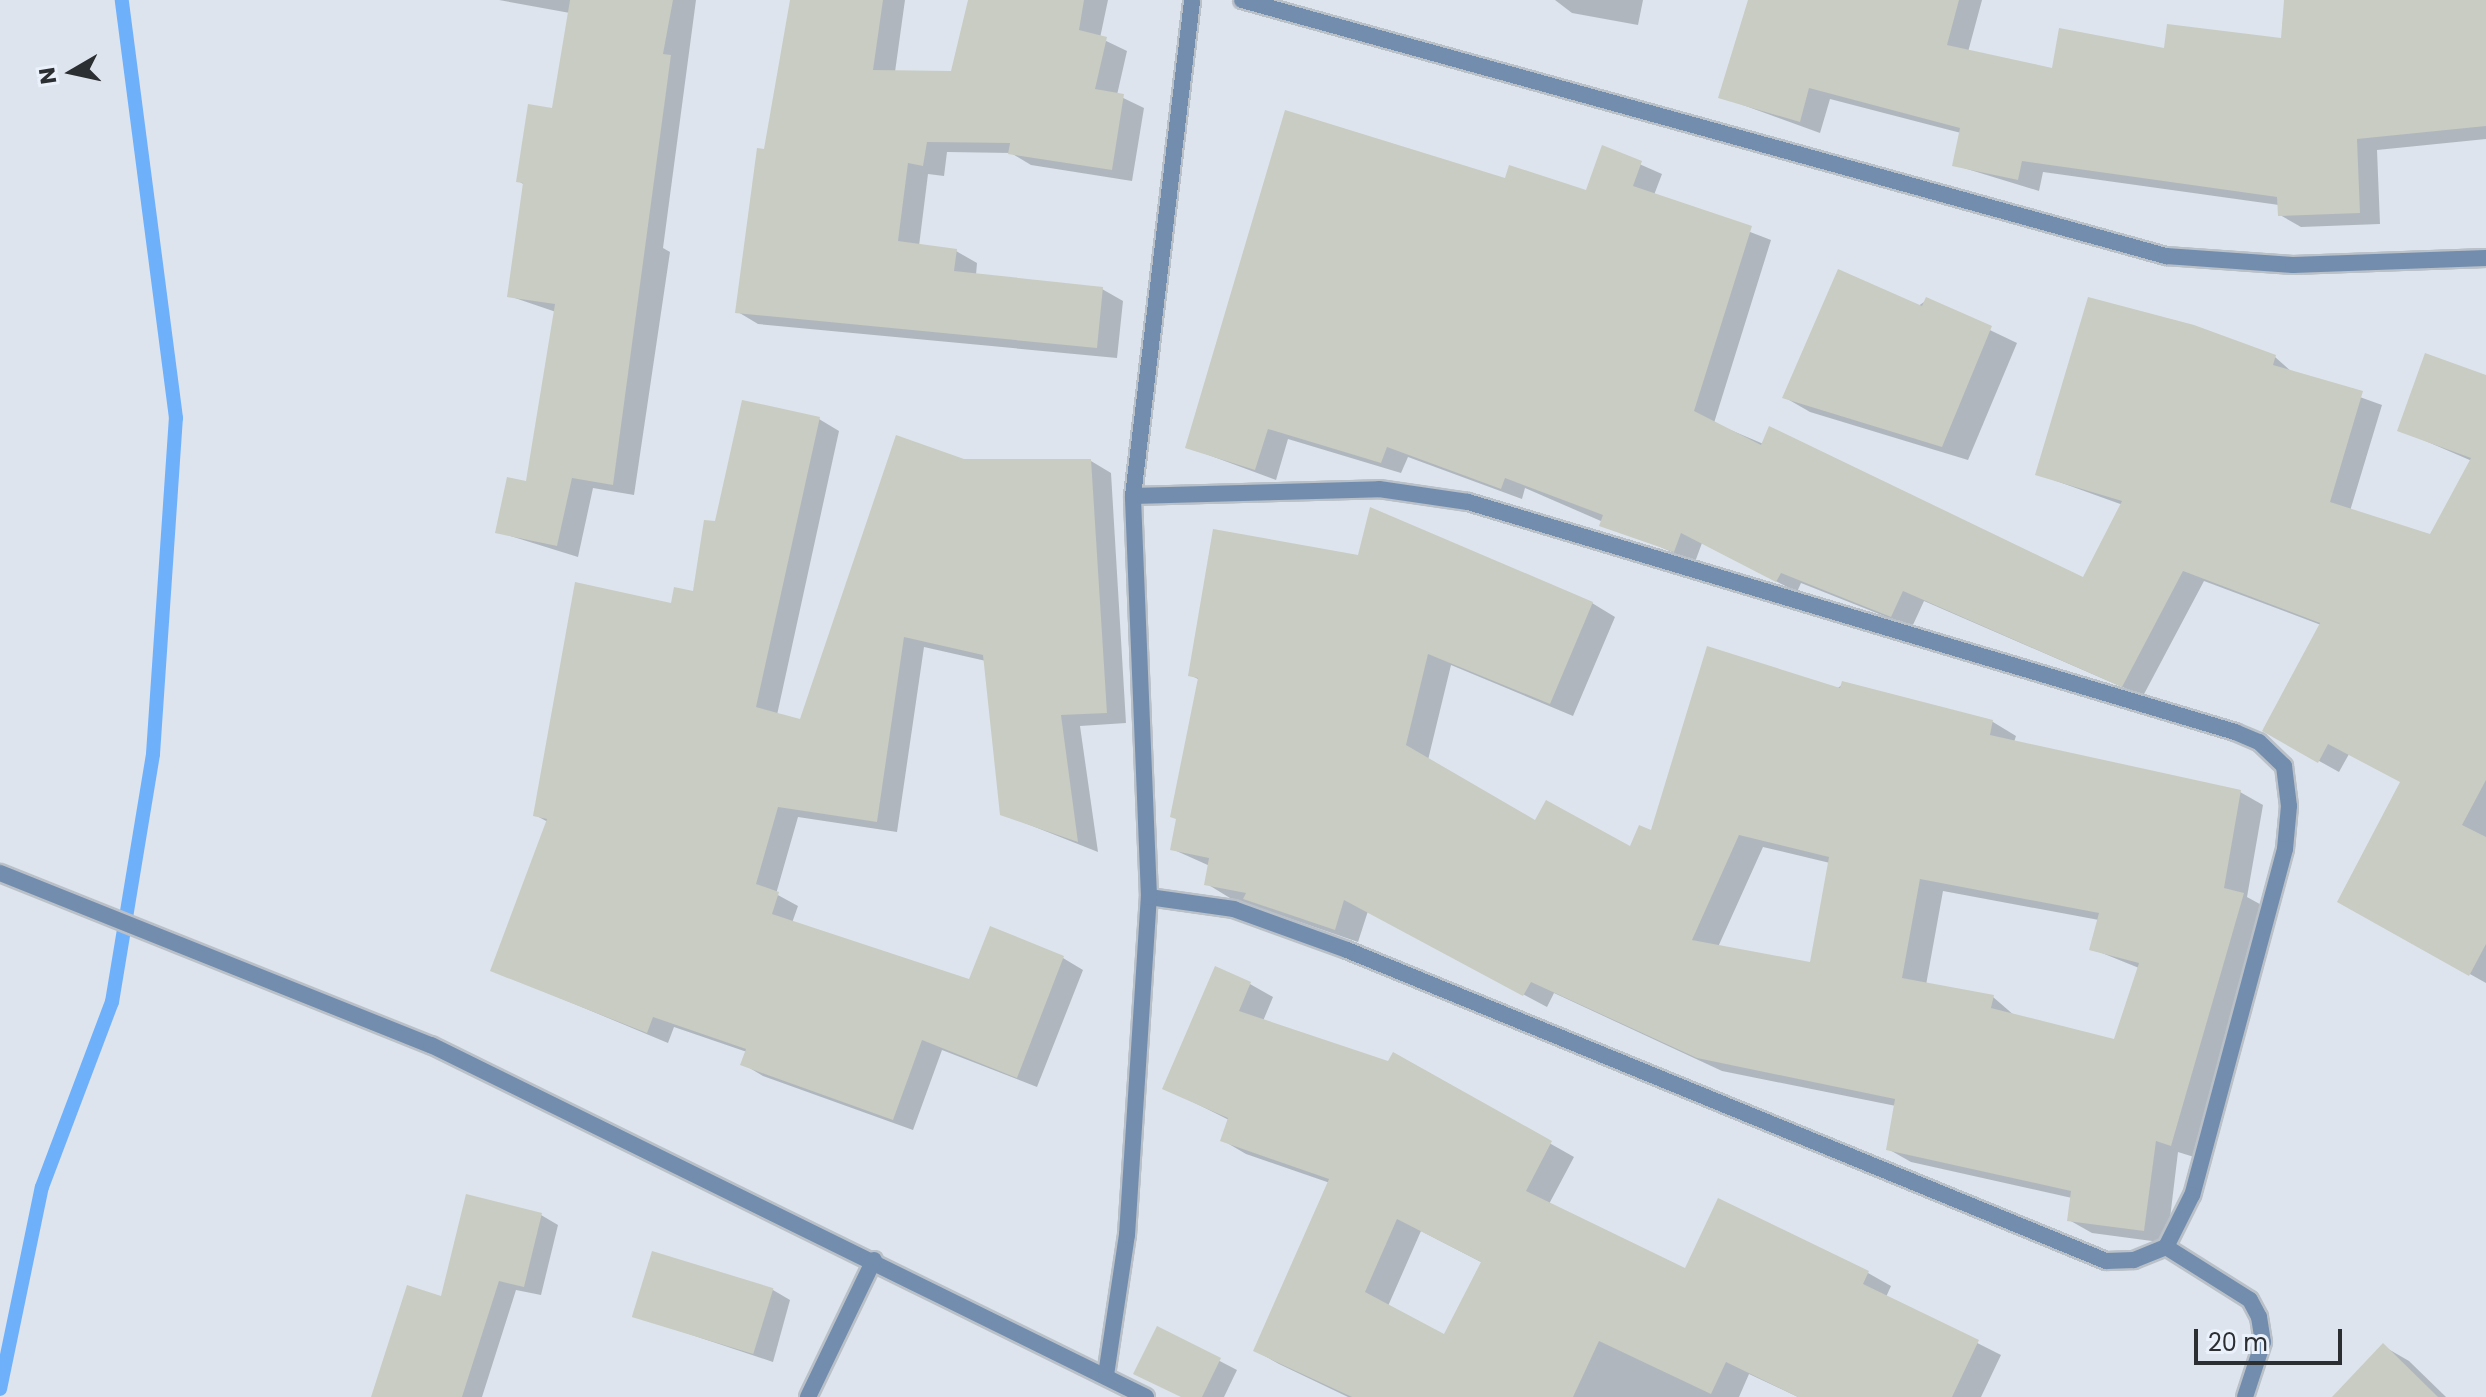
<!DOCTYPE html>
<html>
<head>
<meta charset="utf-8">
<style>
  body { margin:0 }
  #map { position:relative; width:2486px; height:1397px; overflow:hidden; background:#dde4ed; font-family:Poppins,sans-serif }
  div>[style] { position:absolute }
  .shadow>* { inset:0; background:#0003 }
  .stream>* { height:14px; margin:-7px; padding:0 7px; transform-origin:7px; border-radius:7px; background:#6fb0fb }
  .building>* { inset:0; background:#c8ccc2; transform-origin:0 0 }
  .roads { filter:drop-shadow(2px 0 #bac0c8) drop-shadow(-2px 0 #bac0c8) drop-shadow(0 2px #bac0c8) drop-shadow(0 -2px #bac0c8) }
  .minor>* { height:16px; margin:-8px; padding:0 8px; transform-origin:8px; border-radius:8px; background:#728dae }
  span { translate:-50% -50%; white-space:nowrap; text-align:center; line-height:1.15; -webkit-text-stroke:6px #eaf1fb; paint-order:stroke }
  .north { position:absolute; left:32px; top:32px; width:80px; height:80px; -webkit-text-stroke:6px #eaf1fb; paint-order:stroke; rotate:261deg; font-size:22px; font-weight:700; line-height:32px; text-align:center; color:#2c2f32 }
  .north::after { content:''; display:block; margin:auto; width:28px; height:36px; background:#2c2f32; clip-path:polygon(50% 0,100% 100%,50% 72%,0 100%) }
  .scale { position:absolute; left:2194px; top:1329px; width:148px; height:36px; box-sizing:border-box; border:4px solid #2c2f32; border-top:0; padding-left:10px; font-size:24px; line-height:28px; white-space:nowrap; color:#2c2f32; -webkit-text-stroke:6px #eaf1fb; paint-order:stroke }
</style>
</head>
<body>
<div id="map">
  <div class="shadow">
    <div style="clip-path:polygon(499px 0,696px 0,663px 248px,670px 252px,634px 495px,593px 488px,578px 557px,498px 532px,527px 484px,556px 312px,509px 296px,525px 185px,518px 181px,553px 110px,570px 13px)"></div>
    <div style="clip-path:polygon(792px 0,905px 0,895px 72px,953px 73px,970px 0,1108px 0,1100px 38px,1127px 51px,1117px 95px,1144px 108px,1132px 181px,1031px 165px,1011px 153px,947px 152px,944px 176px,928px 174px,919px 246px,956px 251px,977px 263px,976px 275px,1102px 289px,1123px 301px,1117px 358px,758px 324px,738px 312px)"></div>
    <div style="clip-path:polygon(1555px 0,1643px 0,1638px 25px,1572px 13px)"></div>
    <div style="clip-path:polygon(1750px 0,1982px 0,1968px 52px,2054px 70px,2283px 40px,2286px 0,2486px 0,2486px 139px,2377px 150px,2380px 224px,2301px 227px,2280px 215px,2279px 205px,2043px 172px,2039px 191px,1954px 165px,1961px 133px,1830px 99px,1820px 133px,1721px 97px)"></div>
    <div style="clip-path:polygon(1603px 148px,1662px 174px,1654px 195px,1771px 240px,1714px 423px,2084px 580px,2123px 505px,2037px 474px,2275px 357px,2293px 373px,2382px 405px,2350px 511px,2431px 536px,2472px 461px,2400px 430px,2486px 380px,2486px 983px,2339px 901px,2402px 782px,2349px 754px,2339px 772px,2265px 731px,2321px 625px,2204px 581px,2143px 696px,1924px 601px,1912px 627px,1801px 583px,1797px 592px,1702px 543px,1695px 562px,1525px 488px,1522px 499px,1408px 457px,1401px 473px,1288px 439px,1276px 480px,1187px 447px,1506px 180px,1587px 193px)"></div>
    <div style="clip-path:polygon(1927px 300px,2017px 343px,1968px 460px,1810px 412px,1784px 397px)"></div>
    <div style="clip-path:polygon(819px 419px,839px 431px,777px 715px,802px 722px,964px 461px,1091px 461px,1111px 473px,1126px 723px,1080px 726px,1098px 852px,1002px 814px,986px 661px,924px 647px,897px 832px,798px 817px,776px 894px,798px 906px,792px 923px,970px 982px,1063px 958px,1083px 970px,1037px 1087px,942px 1050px,913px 1130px,763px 1076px,743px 1064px,747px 1052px,674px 1027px,668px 1043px,493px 970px,548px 822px,535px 815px,673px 606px,695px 593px,717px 524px)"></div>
    <div style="clip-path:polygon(evenodd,1592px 603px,1615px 617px,1573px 716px,1451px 665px,1428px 760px,1536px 823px,1631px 849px,1843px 684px,1993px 722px,2016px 736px,2014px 742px,2240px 792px,2263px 805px,2247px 897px,2267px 908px,2194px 1157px,2178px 1152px,2167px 1243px,2092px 1233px,2069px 1220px,2072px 1198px,1911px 1162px,1888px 1149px,1896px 1106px,1722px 1071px,1554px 993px,1547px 1007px,1368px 911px,1358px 942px,1230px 898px,1207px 884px,1210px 866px,1172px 849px,1200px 680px,1190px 675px,1592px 603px,1763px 847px,1830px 863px,1811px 964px,1718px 947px,1763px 847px,1592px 603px,1943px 891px,2099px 920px,2092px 949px,2139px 968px,2115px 1041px,2015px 1016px,1993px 997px,1926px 985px,1943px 891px)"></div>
    <div style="clip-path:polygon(evenodd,1250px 984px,1273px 997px,1263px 1021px,1389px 1063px,1394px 1055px,1574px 1157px,1549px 1204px,1686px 1271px,1868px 1273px,1891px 1286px,1886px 1297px,2001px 1355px,1981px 1397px,1798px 1397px,1749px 1374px,1739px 1397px,1348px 1397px,1279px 1364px,1256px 1351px,1330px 1183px,1246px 1154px,1222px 1140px,1229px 1120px,1165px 1088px,1250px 984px,1421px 1231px,1483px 1263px,1445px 1336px,1388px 1306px,1421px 1231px)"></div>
    <div style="clip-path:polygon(541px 1215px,558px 1225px,541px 1295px,516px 1290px,482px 1397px,376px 1397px,442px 1299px)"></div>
    <div style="clip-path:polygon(773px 1290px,790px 1300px,773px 1362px,635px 1316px)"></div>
    <div style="clip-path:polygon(1158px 1329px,1237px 1370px,1224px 1397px,1182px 1397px)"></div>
    <div style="clip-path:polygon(2383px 1346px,2409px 1361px,2446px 1397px,2334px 1397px)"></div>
  </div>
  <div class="stream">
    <div style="left:0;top:1389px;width:206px;rotate:-78.3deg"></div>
    <div style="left:42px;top:1187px;width:198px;rotate:-69.3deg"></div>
    <div style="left:112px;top:1002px;width:251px;rotate:-80.6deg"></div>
    <div style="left:153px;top:754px;width:337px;rotate:-86.1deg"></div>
    <div style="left:176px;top:418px;width:421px;rotate:-97.4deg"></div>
  </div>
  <div class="building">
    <div style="clip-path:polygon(570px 0,673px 0,663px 54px,671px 55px,613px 485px,572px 478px,557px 546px,495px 533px,507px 477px,526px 481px,555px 304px,507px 297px,523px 183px,516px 182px,528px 104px,552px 108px)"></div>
    <div style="clip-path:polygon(790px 0,883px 0,873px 70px,951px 71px,968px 0,1084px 0,1079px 30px,1107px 37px,1095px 89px,1124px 94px,1112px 170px,1008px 154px,1010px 143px,927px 142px,923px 166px,908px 163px,898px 241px,957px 249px,954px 271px,1103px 287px,1097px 348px,735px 313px,757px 148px,764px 149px)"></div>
    <div style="clip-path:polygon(1748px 0,1959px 0,1947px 45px,2052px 68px,2059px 28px,2164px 48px,2167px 24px,2281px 38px,2284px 0,2486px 0,2486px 126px,2357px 139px,2360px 213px,2278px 216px,2277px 197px,2022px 161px,2018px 180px,1952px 166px,1960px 128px,1809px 88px,1800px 122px,1718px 98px)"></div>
    <div style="clip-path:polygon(1285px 110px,1505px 178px,1509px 165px,1586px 190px,1602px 145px,1642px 161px,1633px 186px,1752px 226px,1694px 411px,1761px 445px,1769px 426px,2083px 577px,2122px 501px,2035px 475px,2088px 297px,2194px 325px,2276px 355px,2273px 365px,2363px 391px,2330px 502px,2430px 534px,2471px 458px,2397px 431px,2425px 353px,2486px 375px,2486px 780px,2462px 825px,2486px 837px,2486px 944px,2469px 976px,2337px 902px,2400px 782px,2328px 744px,2318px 763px,2262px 731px,2320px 623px,2183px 571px,2122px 687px,1903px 591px,1891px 617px,1781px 573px,1776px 582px,1681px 533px,1674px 552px,1599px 526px,1603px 515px,1505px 478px,1501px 489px,1387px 447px,1381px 463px,1268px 429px,1255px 470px,1185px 448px)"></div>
    <div style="clip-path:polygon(1838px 269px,1922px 306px,1926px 297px,1992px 326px,1942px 447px,1782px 398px)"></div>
    <div style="clip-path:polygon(742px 400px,820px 417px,756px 707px,800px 719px,896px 435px,964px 459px,1091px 459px,1107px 713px,1061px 715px,1078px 842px,1000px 815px,983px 655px,904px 637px,877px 822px,778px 807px,756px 884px,779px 892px,772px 914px,969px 979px,990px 926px,1064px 956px,1017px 1078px,922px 1040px,893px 1120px,740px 1065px,746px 1049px,653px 1017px,647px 1033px,490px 971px,547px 819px,533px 816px,575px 582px,671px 603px,674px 587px,693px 591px,704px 520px,715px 521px)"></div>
    <div style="clip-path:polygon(evenodd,1370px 507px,1593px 602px,1550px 704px,1428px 654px,1406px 745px,1535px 820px,1546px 800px,1630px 846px,1639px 825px,1651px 830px,1707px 646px,1840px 688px,1842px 681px,1993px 720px,1990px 735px,2241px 790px,2224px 888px,2244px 893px,2171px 1146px,2156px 1141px,2144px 1231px,2067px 1221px,2071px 1191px,1886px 1150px,1895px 1099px,1697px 1058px,1531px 982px,1523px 996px,1344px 900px,1335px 930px,1243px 899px,1246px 893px,1204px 885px,1209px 858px,1170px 850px,1176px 819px,1170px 817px,1198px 678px,1188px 676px,1213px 529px,1358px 555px,1370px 507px,1739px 835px,1829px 857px,1810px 962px,1692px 940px,1739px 835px,1370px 507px,1920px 879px,2099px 913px,2089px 950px,2139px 963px,2114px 1039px,1991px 1008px,1994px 995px,1902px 978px,1920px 879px)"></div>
    <div style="clip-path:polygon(evenodd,1215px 966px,1251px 982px,1239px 1011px,1388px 1061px,1393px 1052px,1552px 1141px,1526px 1191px,1685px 1268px,1718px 1198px,1869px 1271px,1863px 1284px,1979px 1340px,1952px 1397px,1798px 1397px,1726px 1362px,1711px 1394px,1599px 1341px,1573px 1397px,1352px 1397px,1253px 1351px,1329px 1179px,1220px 1141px,1228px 1118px,1162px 1089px,1215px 966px,1397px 1219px,1481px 1262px,1444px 1334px,1365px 1292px,1397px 1219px)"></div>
    <div style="clip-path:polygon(466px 1194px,542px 1213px,524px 1287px,499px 1281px,462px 1397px,371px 1397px,407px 1285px,441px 1296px)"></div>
    <div style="left:652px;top:1251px;width:127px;height:69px;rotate:17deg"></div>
    <div style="clip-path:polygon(1157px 1326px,1221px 1358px,1202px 1397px,1181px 1397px,1133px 1374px)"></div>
    <div style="clip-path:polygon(2383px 1343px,2438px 1397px,2332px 1397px)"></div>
  </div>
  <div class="roads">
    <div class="minor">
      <div style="left:1242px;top:0;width:959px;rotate:15.49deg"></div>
      <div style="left:2166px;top:256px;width:127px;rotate:4.1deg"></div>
      <div style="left:2293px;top:265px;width:193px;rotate:-2.1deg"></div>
      <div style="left:1133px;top:496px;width:246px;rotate:-1.6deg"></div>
      <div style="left:1379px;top:489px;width:90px;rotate:8.3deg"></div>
      <div style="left:1468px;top:502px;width:801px;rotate:16.69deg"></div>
      <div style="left:2235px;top:732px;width:26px;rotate:23deg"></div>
      <div style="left:2259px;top:742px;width:35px;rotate:44deg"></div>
      <div style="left:2284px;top:766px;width:40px;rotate:82.9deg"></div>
      <div style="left:2289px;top:806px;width:43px;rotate:95.3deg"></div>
      <div style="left:2285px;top:849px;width:358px;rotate:105deg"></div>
      <div style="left:2192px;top:1195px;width:58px;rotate:116.6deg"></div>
      <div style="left:2166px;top:1247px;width:35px;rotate:158deg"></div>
      <div style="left:2134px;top:1260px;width:28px;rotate:178deg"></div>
      <div style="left:2106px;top:1261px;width:820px;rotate:-157.72deg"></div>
      <div style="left:1347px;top:950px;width:120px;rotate:-160.1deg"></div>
      <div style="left:1234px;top:909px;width:86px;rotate:-172deg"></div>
      <div style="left:0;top:873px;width:464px;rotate:21.8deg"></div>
      <div style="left:431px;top:1045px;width:797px;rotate:26.21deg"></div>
      <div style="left:2166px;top:1247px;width:99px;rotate:32.2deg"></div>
      <div style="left:2250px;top:1300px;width:19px;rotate:62deg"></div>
      <div style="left:2259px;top:1317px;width:25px;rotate:81deg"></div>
      <div style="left:2263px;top:1342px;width:58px;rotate:108.1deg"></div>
      <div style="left:1106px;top:1375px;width:142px;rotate:-81.5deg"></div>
      <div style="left:1127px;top:1235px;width:339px;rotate:-86.3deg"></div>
      <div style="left:1149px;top:897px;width:401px;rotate:-92.3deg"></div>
      <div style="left:1133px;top:496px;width:499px;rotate:-83.2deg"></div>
      <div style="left:808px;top:1397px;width:152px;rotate:-64.3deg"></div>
    </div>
  </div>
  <div class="north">N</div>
  <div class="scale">20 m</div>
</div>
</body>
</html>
